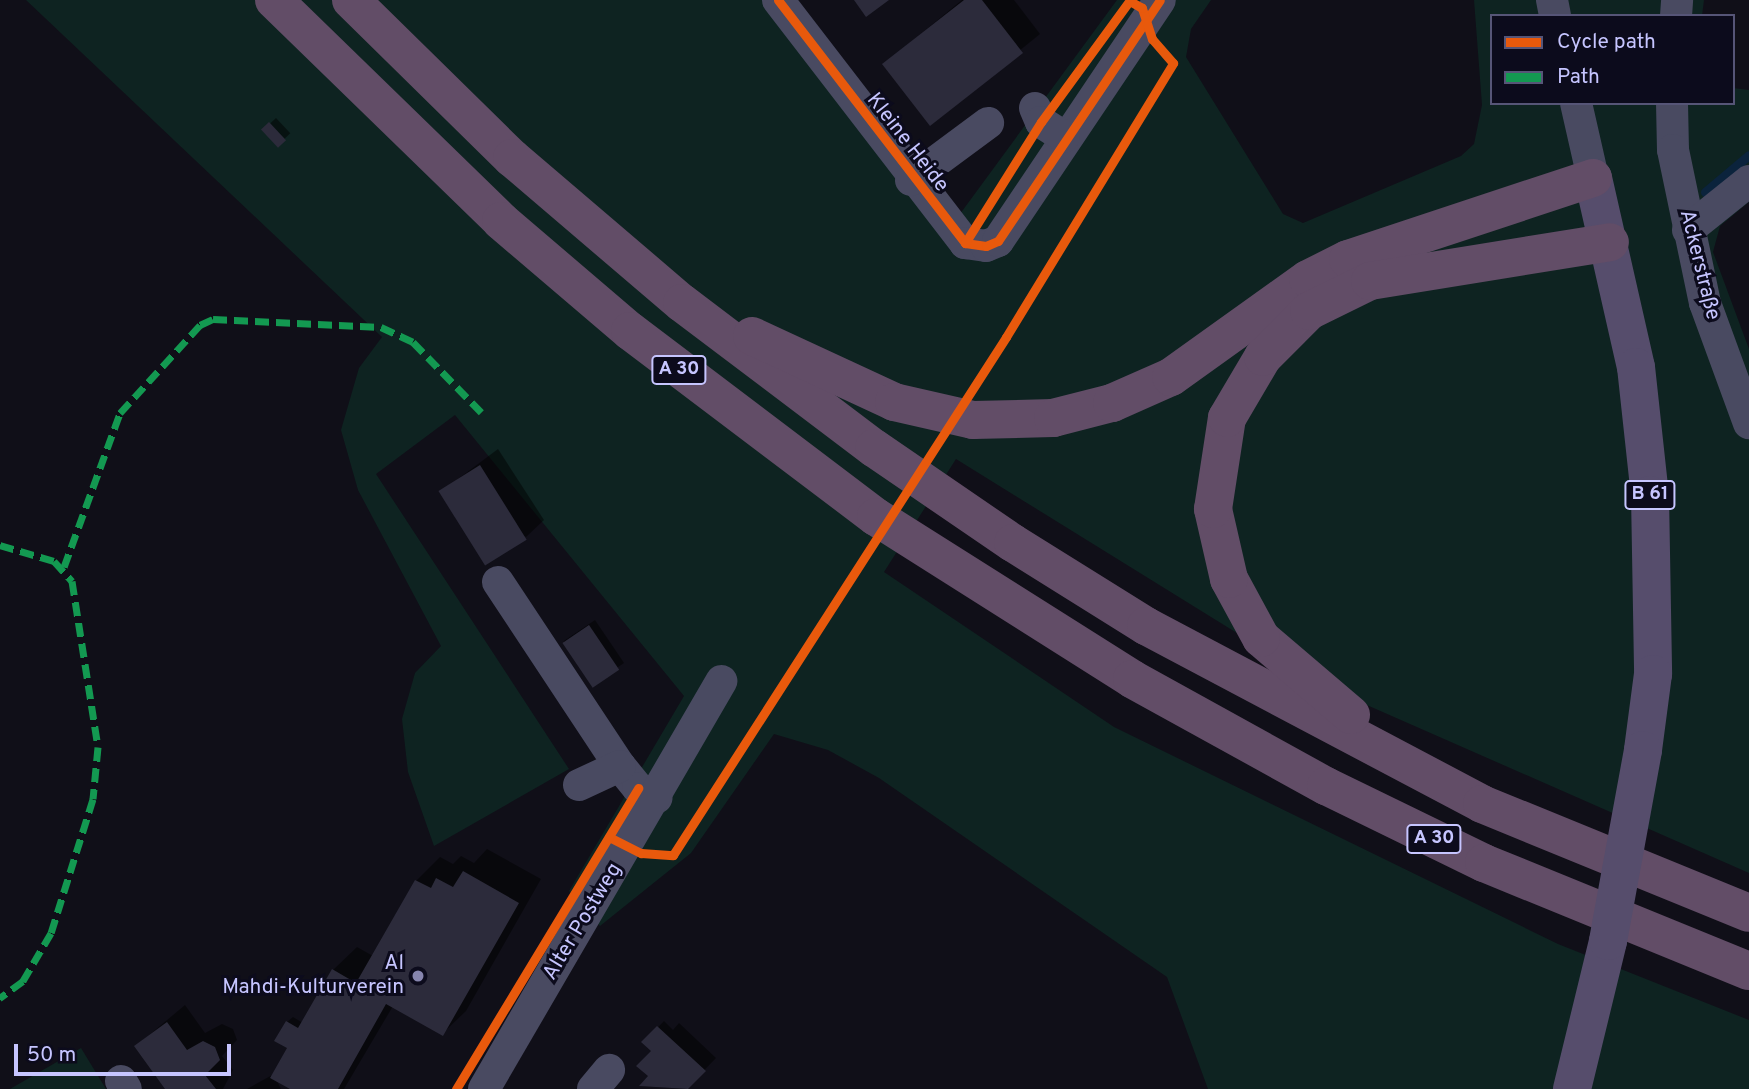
<!DOCTYPE html>
<html>
<head>
<meta charset="utf-8">
<style>
  body { margin:0 }
  #map { position:relative; width:1749px; height:1089px; overflow:hidden; background:#100f18; font-family:Overpass,sans-serif }
  div>[style] { position:absolute }
  .green>* { inset:0; background:#0e2321 }
  .shadow>* { inset:0; background:#0007; transform-origin:0 0 }
  .stream>* { height:9px; margin:-4.5px; padding:0 4.5px; transform-origin:4.5px; border-radius:4.5px; background:#0b233c }
  .building>* { inset:0; background:#2c2b3b; transform-origin:0 0 }
  .minor>* { height:32px; margin:-16px; padding:0 16px; transform-origin:16px; border-radius:16px; background:#494a61 }
  .major>* { height:38px; margin:-19px; padding:0 19px; transform-origin:19px; border-radius:19px; background:#564d6c }
  .highway>* { height:38px; margin:-19px; padding:0 19px; transform-origin:19px; border-radius:19px; background:#624d67 }
  .major-bridge>* { height:38px; margin:-19px; padding:0 19px; transform-origin:19px; border-radius:19px; background:#564d6c }
  .quiet>* { height:7px; margin-top:-3.5px; transform-origin:0; background:repeating-linear-gradient(90deg,#139951 0 14px,transparent 0 21px) }
  .cycleway>* { height:9px; margin:-4.5px; padding:0 4.5px; transform-origin:4.5px; border-radius:4.5px; background:#e8590c }
  .dots>* { width:19px; height:19px; translate:-50% -50%; box-sizing:border-box; border:4px solid #0c0b1c; border-radius:50% }
  span { translate:-50% -50%; white-space:nowrap; text-align:center; line-height:1.15; -webkit-text-stroke:6px #0c0b1c; paint-order:stroke }
  .shield-label span { padding:2px 5px; background:#0c0b1c; border:2px solid; border-radius:5px; -webkit-text-stroke-width:0 }
  .shield-label { font-size:19px; color:#c6c5ff; font-weight:700 }
  .street-label { font-size:21px; color:#c6c5ff }
  .poi-label { font-size:21px; color:#c6c5ff }
  .right { translate:-100% -50%; text-align:right }
  .legend { position:absolute; left:1490px; top:14px; width:245px; height:91px; box-sizing:border-box; background:#0c0b1c; border:2px solid #565577; margin:0; padding:9px 12px; list-style:none; font-size:21px; color:#c6c5ff }
  .legend li { display:flex; align-items:center; gap:14px; height:35px }
  .legend b { width:35px; border:2px solid #565577 }
  .scale { position:absolute; left:14px; top:1044px; width:217px; height:32px; box-sizing:border-box; border:4px solid #c6c5ff; border-top:0; padding-left:9px; font-size:21px; line-height:24px; white-space:nowrap; color:#c6c5ff; -webkit-text-stroke:5px #0c0b1c; paint-order:stroke }
</style>
</head>
<body>
<div id="map">
  <div class="green">
    <div style="clip-path:polygon(26px 0,767px 0,946px 233px,1117px 0,1211px 0,1191px 29px,1186px 57px,1283px 214px,1303px 223px,1461px 156px,1474px 144px,1482px 105px,1474px 0,1704px 0,1702px 16px,1492px 16px,1492px 103px,1733px 103px,1733px 88px,1749px 90px,1749px 202px,1720px 226px,1713px 252px,1749px 349px,1749px 873px,1319px 684px,956px 459px,884px 572px,1114px 727px,1558px 944px,1749px 1020px,1749px 1089px,1208px 1089px,1167px 977px,879px 778px,828px 750px,774px 734px,691px 853px,600px 926px,569px 891px,684px 696px,455px 415px,376px 474px,569px 769px,434px 846px,408px 772px,402px 719px,415px 673px,441px 646px,358px 490px,341px 430px,359px 368px,382px 337px)"></div>
    <div style="clip-path:polygon(81px 1048px,106px 1089px,10px 1089px)"></div>
  </div>
  <div class="shadow">
    <div style="clip-path:polygon(962px 0,1014px 0,1040px 34px,930px 123px,884px 64px)"></div>
    <div style="left:276px;top:118px;width:21px;height:18px;rotate:47deg"></div>
    <div style="clip-path:polygon(498px 449px,544px 520px,526px 537px,442px 491px)"></div>
    <div style="left:595px;top:620px;width:52px;height:38px;rotate:56deg"></div>
    <div style="clip-path:polygon(487px 849px,541px 879px,466px 1011px,442px 1034px,393px 1006px,344px 1089px,293px 1089px,276px 1079px,281px 1089px,247px 1089px,274px 1074px,293px 1041px,287px 1022px,293px 1017px,303px 1023px,333px 970px,357px 947px,373px 956px,416px 881px,440px 857px,453px 864px,461px 856px,474px 863px)"></div>
    <div style="clip-path:polygon(185px 1005px,205px 1033px,222px 1024px,233px 1029px,237px 1040px,222px 1056px,233px 1070px,223px 1089px,168px 1089px,136px 1046px)"></div>
    <div style="clip-path:polygon(664px 1021px,673px 1030px,679px 1023px,716px 1058px,686px 1089px,641px 1086px,650px 1076px,653px 1050px,644px 1042px)"></div>
  </div>
  <div class="stream">
    <div style="left:1705px;top:192px;width:57px;rotate:-40.1deg"></div>
  </div>
  <div class="building">
    <div style="clip-path:polygon(854px 0,889px 0,866px 17px)"></div>
    <div style="clip-path:polygon(964px 0,982px 0,1023px 53px,930px 126px,882px 64px)"></div>
    <div style="left:269px;top:122px;width:25px;height:11px;rotate:47deg"></div>
    <div style="left:480px;top:465px;width:88px;height:49px;rotate:58deg"></div>
    <div style="left:589px;top:625px;width:54px;height:32px;rotate:56deg"></div>
    <div style="clip-path:polygon(463px 871px,519px 903px,443px 1036px,386px 1004px,338px 1089px,290px 1089px,270px 1078px,287px 1048px,274px 1041px,286px 1021px,298px 1028px,332px 969px,356px 983px,415px 880px,431px 888px,436px 878px,453px 887px)"></div>
    <div style="clip-path:polygon(167px 1022px,187px 1050px,203px 1041px,215px 1047px,220px 1060px,205px 1075px,216px 1089px,165px 1089px,134px 1046px)"></div>
    <div style="clip-path:polygon(657px 1026px,706px 1071px,688px 1089px,639px 1086px,648px 1076px,636px 1066px,651px 1051px,641px 1042px)"></div>
  </div>
  <div class="minor">
    <div style="left:778px;top:0;width:307px;rotate:52.4deg"></div>
    <div style="left:965px;top:243px;width:21px;rotate:8deg"></div>
    <div style="left:986px;top:246px;width:13px;rotate:-23deg"></div>
    <div style="left:998px;top:241px;width:290px;rotate:-56.1deg"></div>
    <div style="left:1552px;top:0;width:16px;rotate:79deg"></div>
    <div style="left:1676px;top:16px;width:16px;rotate:-86deg"></div>
    <div style="left:1576px;top:103px;width:77px;rotate:77.2deg"></div>
    <div style="left:1672px;top:103px;width:47px;rotate:88.8deg"></div>
    <div style="left:1673px;top:150px;width:156px;rotate:78.2deg"></div>
    <div style="left:1705px;top:303px;width:128px;rotate:69.9deg"></div>
    <div style="left:1035px;top:108px;width:15px;rotate:67deg"></div>
    <div style="left:1041px;top:122px;width:27px;rotate:33deg"></div>
    <div style="left:911px;top:180px;width:96px;rotate:-36.5deg"></div>
    <div style="left:1688px;top:230px;width:78px;rotate:-38.8deg"></div>
    <div style="left:498px;top:582px;width:221px;rotate:56.5deg"></div>
    <div style="left:620px;top:766px;width:28px;rotate:51deg"></div>
    <div style="left:638px;top:788px;width:21px;rotate:28deg"></div>
    <div style="left:579px;top:785px;width:45px;rotate:-24.9deg"></div>
    <div style="left:121px;top:1081px;width:9px;rotate:58deg"></div>
    <div style="left:484px;top:1089px;width:472px;rotate:-59.8deg"></div>
    <div style="left:593px;top:1089px;width:25px;rotate:-50deg"></div>
  </div>
  <div class="major">
    <div style="left:1593px;top:178px;width:194px;rotate:77.2deg"></div>
    <div style="left:1636px;top:367px;width:129px;rotate:83.8deg"></div>
    <div style="left:1650px;top:495px;width:179px;rotate:89deg"></div>
    <div style="left:1653px;top:674px;width:77px;rotate:97.5deg"></div>
    <div style="left:1572px;top:1089px;width:152px;rotate:-76.3deg"></div>
  </div>
  <div class="highway">
    <div style="left:274px;top:0;width:317px;rotate:44.2deg"></div>
    <div style="left:501px;top:221px;width:170px;rotate:40.5deg"></div>
    <div style="left:630px;top:331px;width:308px;rotate:37.1deg"></div>
    <div style="left:876px;top:517px;width:303px;rotate:32.3deg"></div>
    <div style="left:1132px;top:679px;width:222px;rotate:28.9deg"></div>
    <div style="left:1326px;top:786px;width:176px;rotate:26deg"></div>
    <div style="left:1484px;top:863px;width:286px;rotate:22.2deg"></div>
    <div style="left:351px;top:0;width:226px;rotate:44.5deg"></div>
    <div style="left:512px;top:158px;width:223px;rotate:40.5deg"></div>
    <div style="left:682px;top:303px;width:241px;rotate:37.1deg"></div>
    <div style="left:874px;top:448px;width:168px;rotate:34.4deg"></div>
    <div style="left:1013px;top:543px;width:157px;rotate:32deg"></div>
    <div style="left:1146px;top:626px;width:380px;rotate:27.9deg"></div>
    <div style="left:1482px;top:804px;width:288px;rotate:22.2deg"></div>
    <div style="left:752px;top:336px;width:157px;rotate:24.9deg"></div>
    <div style="left:894px;top:402px;width:81px;rotate:12.8deg"></div>
    <div style="left:973px;top:420px;width:80px;rotate:-1.4deg"></div>
    <div style="left:1053px;top:418px;width:61px;rotate:-14.3deg"></div>
    <div style="left:1112px;top:403px;width:64px;rotate:-23.8deg"></div>
    <div style="left:1171px;top:377px;width:168px;rotate:-35.6deg"></div>
    <div style="left:1308px;top:279px;width:45px;rotate:-26.6deg"></div>
    <div style="left:1348px;top:259px;width:258px;rotate:-18.3deg"></div>
    <div style="left:1351px;top:715px;width:118px;rotate:-139.5deg"></div>
    <div style="left:1261px;top:638px;width:67px;rotate:-118.5deg"></div>
    <div style="left:1229px;top:579px;width:72px;rotate:-102.9deg"></div>
    <div style="left:1213px;top:509px;width:92px;rotate:-81.3deg"></div>
    <div style="left:1227px;top:418px;width:71px;rotate:-59.5deg"></div>
    <div style="left:1263px;top:357px;width:65px;rotate:-45deg"></div>
    <div style="left:1309px;top:311px;width:68px;rotate:-26.2deg"></div>
    <div style="left:1370px;top:281px;width:243px;rotate:-9.2deg"></div>
  </div>
  <div class="major-bridge">
    <div style="left:1608px;top:941px;width:194px;rotate:-79.6deg"></div>
  </div>
  <div class="quiet">
    <div style="left:0;top:545px;width:56px;rotate:16.5deg"></div>
    <div style="left:54px;top:561px;width:27px;rotate:48deg"></div>
    <div style="left:72px;top:581px;width:168px;rotate:81.1deg"></div>
    <div style="left:98px;top:747px;width:52px;rotate:95.5deg"></div>
    <div style="left:93px;top:799px;width:140px;rotate:107.4deg"></div>
    <div style="left:51px;top:933px;width:56px;rotate:120.3deg"></div>
    <div style="left:23px;top:981px;width:29px;rotate:144deg"></div>
    <div style="left:64px;top:567px;width:164px;rotate:-70deg"></div>
    <div style="left:120px;top:413px;width:119px;rotate:-47.7deg"></div>
    <div style="left:200px;top:325px;width:14px;rotate:-25deg"></div>
    <div style="left:213px;top:319px;width:168px;rotate:2.7deg"></div>
    <div style="left:381px;top:327px;width:35px;rotate:25deg"></div>
    <div style="left:413px;top:342px;width:98px;rotate:45.8deg"></div>
  </div>
  <div class="cycleway">
    <div style="left:778px;top:0;width:307px;rotate:52.4deg"></div>
    <div style="left:965px;top:243px;width:21px;rotate:8deg"></div>
    <div style="left:986px;top:246px;width:13px;rotate:-23deg"></div>
    <div style="left:998px;top:241px;width:290px;rotate:-56.1deg"></div>
    <div style="left:965px;top:243px;width:143px;rotate:-57.9deg"></div>
    <div style="left:1041px;top:122px;width:151px;rotate:-53.9deg"></div>
    <div style="left:609px;top:837px;width:36px;rotate:27deg"></div>
    <div style="left:641px;top:853px;width:32px;rotate:4deg"></div>
    <div style="left:673px;top:855px;width:616px;rotate:-57.26deg"></div>
    <div style="left:1006px;top:337px;width:321px;rotate:-58.6deg"></div>
    <div style="left:1173px;top:63px;width:32px;rotate:-131deg"></div>
    <div style="left:1152px;top:39px;width:33px;rotate:-108deg"></div>
    <div style="left:1142px;top:8px;width:14px;rotate:-150deg"></div>
    <div style="left:456px;top:1089px;width:352px;rotate:-58.8deg"></div>
  </div>
  <div class="dots">
    <div style="left:418px;top:976px;background:#8685ae"></div>
  </div>
  <div class="shield-label">
    <span style="left:679px;top:370px">A 30</span>
    <span style="left:1650px;top:495px">B 61</span>
    <span style="left:1434px;top:839px">A 30</span>
  </div>
  <div class="street-label">
    <span style="left:907px;top:143px;rotate:52deg">Kleine Heide</span>
    <span style="left:1699px;top:265px;rotate:76deg">Ackerstraße</span>
    <span style="left:583px;top:922px;rotate:-59deg">Alter Postweg</span>
  </div>
  <div class="poi-label">
    <span class="right" style="left:404px;top:976px">Al<br>Mahdi-Kulturverein</span>
  </div>
  <ul class="legend">
  <li><b style="height:9px;background:#e8590c"></b>Cycle path</li>
  <li><b style="height:9px;background:#139951"></b>Path</li>
  </ul>
  <div class="scale">50 m</div>
</div>
</body>
</html>
